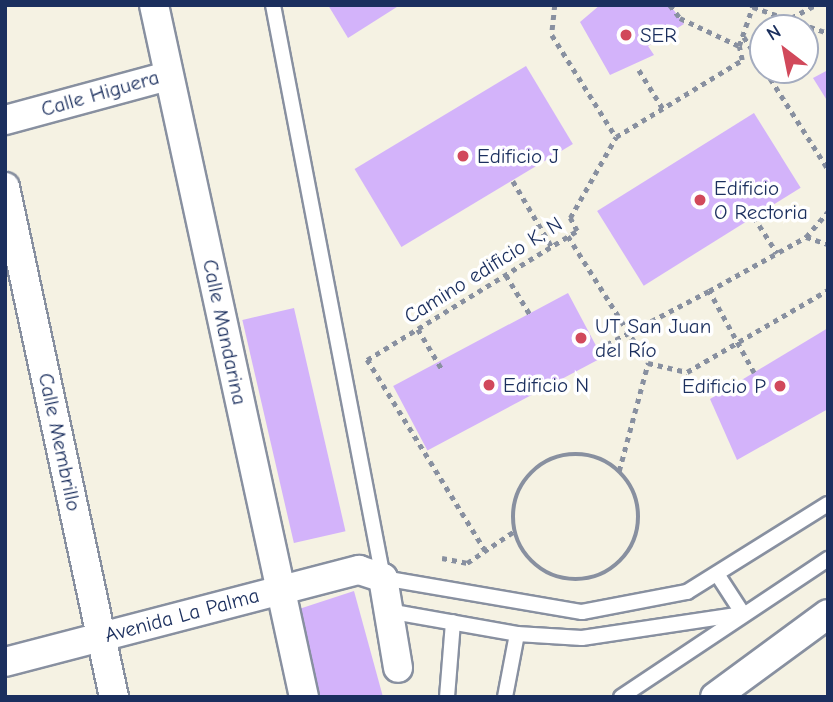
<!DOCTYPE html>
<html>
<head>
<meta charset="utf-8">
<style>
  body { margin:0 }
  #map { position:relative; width:833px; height:702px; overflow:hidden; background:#f5f2e3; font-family:"Comic Neue",sans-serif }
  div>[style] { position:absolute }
  .building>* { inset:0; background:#d3b3fa; transform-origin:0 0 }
  .path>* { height:4.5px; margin-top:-2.25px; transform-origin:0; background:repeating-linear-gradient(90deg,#8890a0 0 5px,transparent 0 10px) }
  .path>.ring { margin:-2.25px; padding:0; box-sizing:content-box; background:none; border:4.5px solid #8890a0; border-radius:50% }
  .roads { filter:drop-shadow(2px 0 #8890a0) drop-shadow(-2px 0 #8890a0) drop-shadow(0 2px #8890a0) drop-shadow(0 -2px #8890a0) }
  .service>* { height:14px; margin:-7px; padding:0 7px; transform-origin:7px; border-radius:7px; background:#fff }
  .minor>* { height:28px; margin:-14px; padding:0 14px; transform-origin:14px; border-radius:14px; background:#fff }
  .dots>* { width:19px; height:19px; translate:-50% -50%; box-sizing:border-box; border:4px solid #fff; border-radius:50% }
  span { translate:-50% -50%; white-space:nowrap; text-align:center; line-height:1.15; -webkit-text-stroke:7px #fff; paint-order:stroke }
  .poi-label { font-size:21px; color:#1b2f5e }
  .left { translate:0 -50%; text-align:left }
  .right { translate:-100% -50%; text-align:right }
  .street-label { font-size:21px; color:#1b2f5e }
  .frame { position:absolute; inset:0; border:7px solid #1b2f5e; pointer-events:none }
  .north { position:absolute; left:749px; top:14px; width:70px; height:70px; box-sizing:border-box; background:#fff; border:2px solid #a4acbf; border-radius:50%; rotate:328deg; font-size:19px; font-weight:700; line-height:28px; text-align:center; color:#1b2f5e }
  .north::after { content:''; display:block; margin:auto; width:24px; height:32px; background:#d1495b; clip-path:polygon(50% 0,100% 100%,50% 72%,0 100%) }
</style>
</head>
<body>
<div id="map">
  <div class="building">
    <div style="clip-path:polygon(328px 5px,400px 5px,348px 38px)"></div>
    <div style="clip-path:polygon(600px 5px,670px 5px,684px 24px,648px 46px,654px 55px,610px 75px,580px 22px)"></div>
    <div style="left:526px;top:66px;width:91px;height:200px;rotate:59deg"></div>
    <div style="clip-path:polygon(828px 70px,828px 102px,813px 78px)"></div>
    <div style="left:754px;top:113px;width:88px;height:185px;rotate:58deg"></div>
    <div style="left:568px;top:293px;width:73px;height:198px;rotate:62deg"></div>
    <div style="left:294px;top:308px;width:229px;height:53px;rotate:77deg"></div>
    <div style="clip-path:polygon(828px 328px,828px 409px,737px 460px,710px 399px)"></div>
    <div style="clip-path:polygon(354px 591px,383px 697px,319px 697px,299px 609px)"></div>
  </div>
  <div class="path">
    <div style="left:555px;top:5px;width:30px;rotate:96deg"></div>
    <div style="left:552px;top:35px;width:120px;rotate:57.9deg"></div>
    <div style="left:670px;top:5px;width:16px;rotate:52deg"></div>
    <div style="left:680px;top:18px;width:65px;rotate:25.4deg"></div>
    <div style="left:753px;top:7px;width:79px;rotate:19.1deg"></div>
    <div style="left:791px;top:18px;width:27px;rotate:-28deg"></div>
    <div style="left:744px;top:37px;width:35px;rotate:57deg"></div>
    <div style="left:639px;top:70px;width:49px;rotate:58.2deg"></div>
    <div style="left:765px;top:70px;width:117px;rotate:57.5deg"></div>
    <div style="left:513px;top:181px;width:77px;rotate:59.4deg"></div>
    <div style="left:754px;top:217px;width:43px;rotate:57.4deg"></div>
    <div style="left:568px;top:236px;width:150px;rotate:57.8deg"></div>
    <div style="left:806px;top:237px;width:33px;rotate:-49deg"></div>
    <div style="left:506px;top:275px;width:48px;rotate:58.6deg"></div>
    <div style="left:418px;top:329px;width:49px;rotate:59.2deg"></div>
    <div style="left:598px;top:349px;width:125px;rotate:-27.6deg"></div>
    <div style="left:754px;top:373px;width:94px;rotate:-118.8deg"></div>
    <div style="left:709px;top:291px;width:111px;rotate:-29.1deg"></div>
    <div style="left:806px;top:237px;width:23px;rotate:18deg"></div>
    <div class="ring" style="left:513px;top:454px;width:121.5px;height:121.5px"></div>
    <div style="left:619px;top:471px;width:112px;rotate:-75deg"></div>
    <div style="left:648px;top:363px;width:40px;rotate:13deg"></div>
    <div style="left:687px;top:372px;width:163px;rotate:-30.2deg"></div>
    <div style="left:485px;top:551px;width:225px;rotate:-121.7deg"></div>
    <div style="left:367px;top:360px;width:246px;rotate:-31.6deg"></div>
    <div style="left:577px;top:231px;width:15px;rotate:-118deg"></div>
    <div style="left:570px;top:218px;width:93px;rotate:-60.4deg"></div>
    <div style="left:616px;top:137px;width:148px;rotate:-31.4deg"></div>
    <div style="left:742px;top:60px;width:14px;rotate:-102deg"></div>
    <div style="left:739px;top:46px;width:43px;rotate:-71.1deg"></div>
    <div style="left:442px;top:558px;width:25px;rotate:11deg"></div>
    <div style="left:467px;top:563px;width:59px;rotate:-34deg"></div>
  </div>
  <div class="roads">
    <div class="service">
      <div style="left:273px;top:5px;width:583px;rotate:79.13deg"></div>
      <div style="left:383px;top:578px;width:202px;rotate:9.7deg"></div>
      <div style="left:582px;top:612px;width:107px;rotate:-10.8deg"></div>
      <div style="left:687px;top:592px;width:166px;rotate:-32deg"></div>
      <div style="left:719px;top:577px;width:44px;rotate:57deg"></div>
      <div style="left:388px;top:611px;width:131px;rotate:10.1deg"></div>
      <div style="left:517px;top:634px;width:65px;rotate:3.5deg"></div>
      <div style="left:582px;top:638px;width:163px;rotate:-8.5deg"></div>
      <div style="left:447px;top:697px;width:75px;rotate:-85.4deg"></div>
      <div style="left:505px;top:697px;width:64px;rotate:-79.2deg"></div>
      <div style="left:621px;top:697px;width:249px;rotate:-33.7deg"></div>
    </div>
    <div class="minor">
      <div style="left:154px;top:5px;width:708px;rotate:77.77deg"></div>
      <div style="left:5px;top:120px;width:169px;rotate:-15.1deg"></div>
      <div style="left:5px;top:187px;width:522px;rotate:77.94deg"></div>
      <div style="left:5px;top:662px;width:366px;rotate:-14.6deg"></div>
      <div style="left:359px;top:570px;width:25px;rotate:18deg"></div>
      <div style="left:383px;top:578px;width:91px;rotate:80.5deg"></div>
      <div style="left:715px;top:697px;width:140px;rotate:-36.3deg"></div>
    </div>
  </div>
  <div class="dots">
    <div style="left:626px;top:35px;background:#d1495b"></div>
    <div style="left:463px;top:156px;background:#d1495b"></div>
    <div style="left:700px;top:200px;background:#d1495b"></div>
    <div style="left:581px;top:338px;background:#d1495b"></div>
    <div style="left:489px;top:385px;background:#d1495b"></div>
    <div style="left:780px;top:386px;background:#d1495b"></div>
  </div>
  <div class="poi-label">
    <span class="left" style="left:640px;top:35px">SER</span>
    <span class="left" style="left:477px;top:156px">Edificio J</span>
    <span class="left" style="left:714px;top:200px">Edificio<br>O Rectoria</span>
    <span class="left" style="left:595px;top:338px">UT San Juan<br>del Río</span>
    <span class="left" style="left:503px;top:385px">Edificio N</span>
    <span class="right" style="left:766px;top:386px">Edificio P</span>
  </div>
  <div class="street-label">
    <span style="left:100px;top:93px;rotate:-16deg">Calle Higuera</span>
    <span style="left:483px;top:270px;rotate:-32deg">Camino edificio K, N</span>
    <span style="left:225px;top:332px;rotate:78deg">Calle Mandarina</span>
    <span style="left:60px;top:442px;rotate:78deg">Calle Membrillo</span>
    <span style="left:182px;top:615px;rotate:-15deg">Avenida La Palma</span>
  </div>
  <div class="frame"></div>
  <div class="north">N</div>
</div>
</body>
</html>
